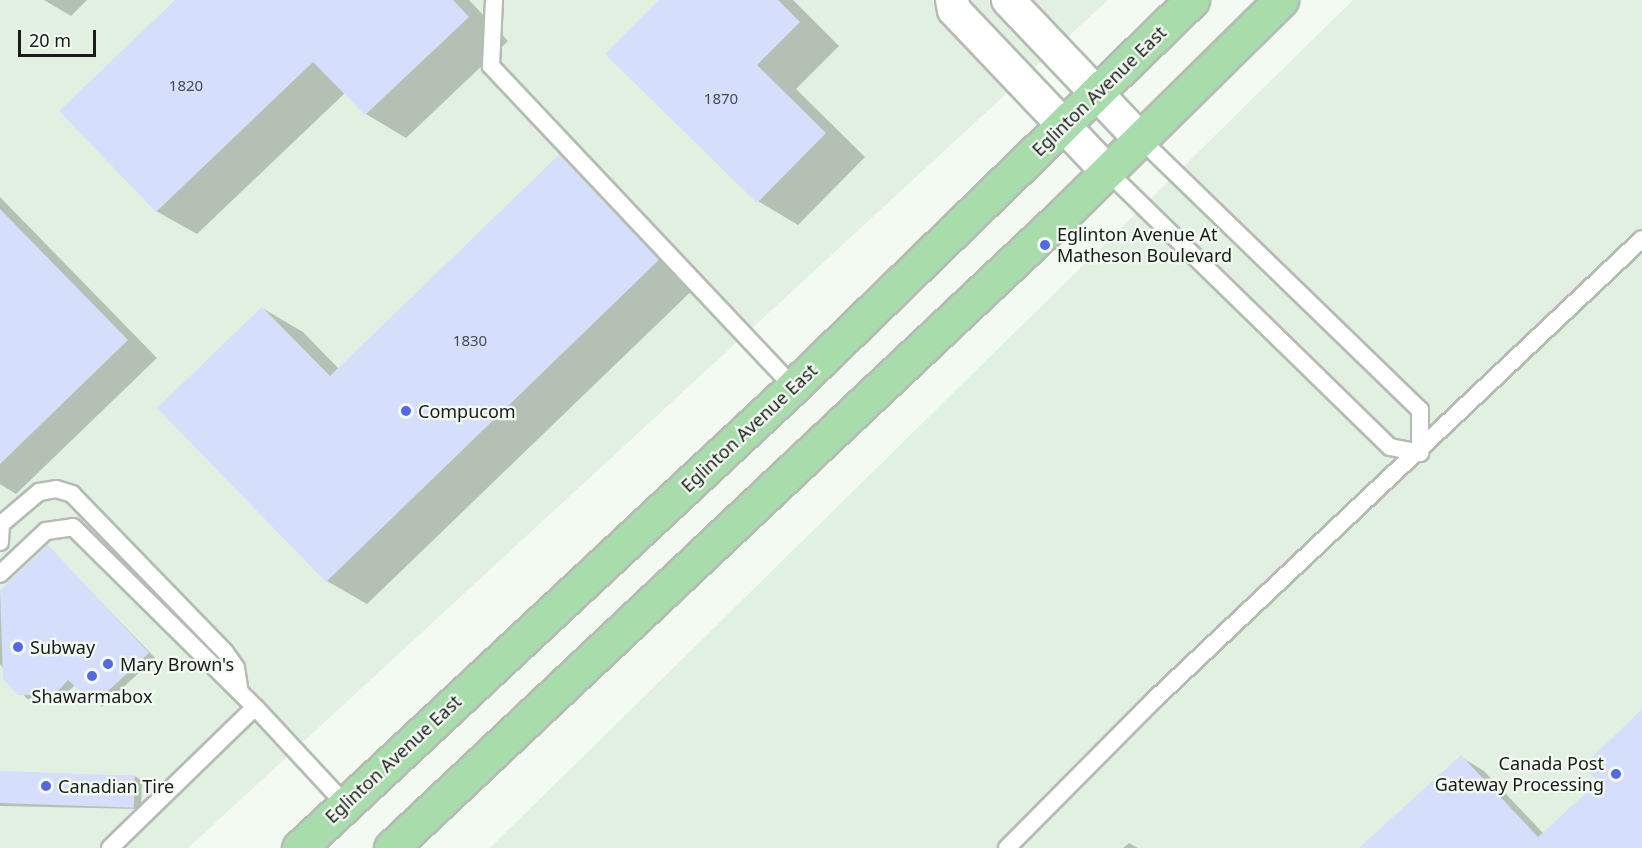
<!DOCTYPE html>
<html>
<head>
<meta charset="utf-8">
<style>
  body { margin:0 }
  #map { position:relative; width:1642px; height:848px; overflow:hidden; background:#f2faf2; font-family:"Noto Sans",sans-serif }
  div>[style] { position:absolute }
  .built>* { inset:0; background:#e2f0e2 }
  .shadow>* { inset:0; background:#0003 }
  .building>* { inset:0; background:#d5defa; transform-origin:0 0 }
  .roads { filter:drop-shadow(2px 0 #b4bcb4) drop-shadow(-2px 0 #b4bcb4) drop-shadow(0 2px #b4bcb4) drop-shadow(0 -2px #b4bcb4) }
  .lane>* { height:16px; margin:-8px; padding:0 8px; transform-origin:8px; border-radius:8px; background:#fff }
  .street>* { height:32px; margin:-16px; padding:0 16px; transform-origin:16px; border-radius:16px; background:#fff }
  .primary>* { height:33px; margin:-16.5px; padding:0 16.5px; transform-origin:16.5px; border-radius:16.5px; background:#a8dcab }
  .dots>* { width:16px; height:16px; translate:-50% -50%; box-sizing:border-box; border:3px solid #f2faf2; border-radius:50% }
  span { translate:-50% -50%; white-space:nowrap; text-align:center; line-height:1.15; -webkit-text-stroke:4.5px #f2faf2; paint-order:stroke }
  .number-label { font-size:15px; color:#474c50 }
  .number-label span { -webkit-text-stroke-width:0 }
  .street-label { font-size:18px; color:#181b18 }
  .poi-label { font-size:18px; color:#181b18 }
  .left { translate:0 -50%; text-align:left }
  .right { translate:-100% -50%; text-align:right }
  .scale { position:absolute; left:18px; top:30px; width:78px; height:27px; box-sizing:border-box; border:3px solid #181b18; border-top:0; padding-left:8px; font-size:18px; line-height:21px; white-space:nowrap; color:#181b18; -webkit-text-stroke:4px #f2faf2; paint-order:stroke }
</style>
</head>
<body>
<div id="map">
  <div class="built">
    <div style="clip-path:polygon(0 0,1108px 0,188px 848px,0 848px)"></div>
    <div style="clip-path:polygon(1353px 0,1642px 0,1642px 848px,490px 848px)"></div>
  </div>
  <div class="shadow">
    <div style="clip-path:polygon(44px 0,87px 0,71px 16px)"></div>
    <div style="clip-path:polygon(177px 0,469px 0,508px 41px,406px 138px,366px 114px,345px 93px,197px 234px,156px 211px)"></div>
    <div style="clip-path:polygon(661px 0,793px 0,839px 46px,796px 89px,865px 157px,798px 225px,758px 201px)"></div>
    <div style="clip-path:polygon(603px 176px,704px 279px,367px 604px,327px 581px,262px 308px,303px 332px,339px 369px)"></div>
    <div style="clip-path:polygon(0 197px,157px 358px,16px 494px,0 484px)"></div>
    <div style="clip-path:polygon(48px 547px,155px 658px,102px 707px,75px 685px,62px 698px,27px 699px,0 664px,0 592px)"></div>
    <div style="clip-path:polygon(1642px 711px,1642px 848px,1361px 848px,1461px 757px,1484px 771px,1544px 834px,1600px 782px)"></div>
    <div style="clip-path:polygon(0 773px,135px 776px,142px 781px,141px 809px,0 806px)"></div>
    <div style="clip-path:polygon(1129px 843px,1138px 848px,1123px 848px)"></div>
  </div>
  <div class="building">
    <div style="clip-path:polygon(175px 0,453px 0,469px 17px,365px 115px,313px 62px,156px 212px,59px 111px)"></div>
    <div style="clip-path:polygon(659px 0,778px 0,800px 22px,757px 65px,826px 133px,757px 203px,605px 54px)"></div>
    <div style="clip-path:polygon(563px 151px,664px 255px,326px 582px,157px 408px,262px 307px,330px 376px)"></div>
    <div style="clip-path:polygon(0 209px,128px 340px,0 464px)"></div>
    <div style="clip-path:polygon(48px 545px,149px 653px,94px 704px,68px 680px,54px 695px,18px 695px,3px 679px,0 590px)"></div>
    <div style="clip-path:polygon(1642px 709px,1642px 848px,1359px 848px,1461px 755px,1538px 837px,1598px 782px,1583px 766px)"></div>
    <div style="left:0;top:771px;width:135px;height:32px;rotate:2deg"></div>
  </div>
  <div class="roads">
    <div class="lane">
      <div style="left:494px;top:0;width:66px;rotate:92.6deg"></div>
      <div style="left:491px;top:66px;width:441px;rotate:46.7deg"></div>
      <div style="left:1107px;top:171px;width:395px;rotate:44.3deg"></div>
      <div style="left:1390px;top:447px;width:31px;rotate:11deg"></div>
      <div style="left:1420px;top:453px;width:43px;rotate:-90deg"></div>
      <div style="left:1420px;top:410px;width:390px;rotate:-135.9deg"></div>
      <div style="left:0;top:525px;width:51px;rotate:-40.2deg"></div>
      <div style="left:39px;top:492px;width:17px;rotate:-10deg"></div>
      <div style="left:56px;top:489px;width:17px;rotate:17deg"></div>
      <div style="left:72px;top:494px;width:220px;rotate:45.9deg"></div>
      <div style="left:225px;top:652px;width:19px;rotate:55deg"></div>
      <div style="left:236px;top:668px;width:24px;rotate:81deg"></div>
      <div style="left:0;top:542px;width:19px;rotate:-87deg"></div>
      <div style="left:0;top:574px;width:63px;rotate:-43.1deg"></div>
      <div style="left:46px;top:531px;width:27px;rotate:-8deg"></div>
      <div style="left:73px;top:527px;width:256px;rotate:44.7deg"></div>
      <div style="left:110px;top:848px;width:202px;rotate:-44.2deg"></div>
      <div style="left:255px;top:707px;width:132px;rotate:47.1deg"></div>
      <div style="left:1007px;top:848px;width:211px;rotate:-45.2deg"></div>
      <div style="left:1156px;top:698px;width:668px;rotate:-43.36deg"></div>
    </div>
    <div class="street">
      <div style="left:952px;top:0;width:10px;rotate:79deg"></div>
      <div style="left:954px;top:10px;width:222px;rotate:46.5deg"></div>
      <div style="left:1008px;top:0;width:192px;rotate:46.5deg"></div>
    </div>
    <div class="primary">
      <div style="left:299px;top:848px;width:676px;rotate:-43.02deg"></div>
      <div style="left:793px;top:387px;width:556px;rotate:-44.13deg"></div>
      <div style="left:391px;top:848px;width:925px;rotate:-43.29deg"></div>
      <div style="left:1064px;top:214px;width:305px;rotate:-44.6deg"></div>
    </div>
  </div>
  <div class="dots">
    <div style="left:1045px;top:245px;background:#5469df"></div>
    <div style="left:406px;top:411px;background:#5469df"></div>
    <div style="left:18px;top:647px;background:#5469df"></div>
    <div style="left:108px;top:664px;background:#5469df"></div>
    <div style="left:92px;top:676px;background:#5469df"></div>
    <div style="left:1616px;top:774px;background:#5469df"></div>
    <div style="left:46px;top:786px;background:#5469df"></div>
  </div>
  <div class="number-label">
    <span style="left:186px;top:86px">1820</span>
    <span style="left:721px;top:99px">1870</span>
    <span style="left:470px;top:341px">1830</span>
  </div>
  <div class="street-label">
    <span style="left:1099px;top:91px;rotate:-44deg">Eglinton Avenue East</span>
    <span style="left:749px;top:428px;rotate:-43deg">Eglinton Avenue East</span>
    <span style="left:393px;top:759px;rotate:-43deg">Eglinton Avenue East</span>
  </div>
  <div class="poi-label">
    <span class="left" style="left:1057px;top:245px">Eglinton Avenue At<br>Matheson Boulevard</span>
    <span class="left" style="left:418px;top:411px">Compucom</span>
    <span class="left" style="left:30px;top:647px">Subway</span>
    <span class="left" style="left:120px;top:664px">Mary Brown's</span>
    <span style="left:92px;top:696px">Shawarmabox</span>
    <span class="right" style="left:1604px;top:774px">Canada Post<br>Gateway Processing</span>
    <span class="left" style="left:58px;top:786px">Canadian Tire</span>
  </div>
  <div class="scale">20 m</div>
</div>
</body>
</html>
